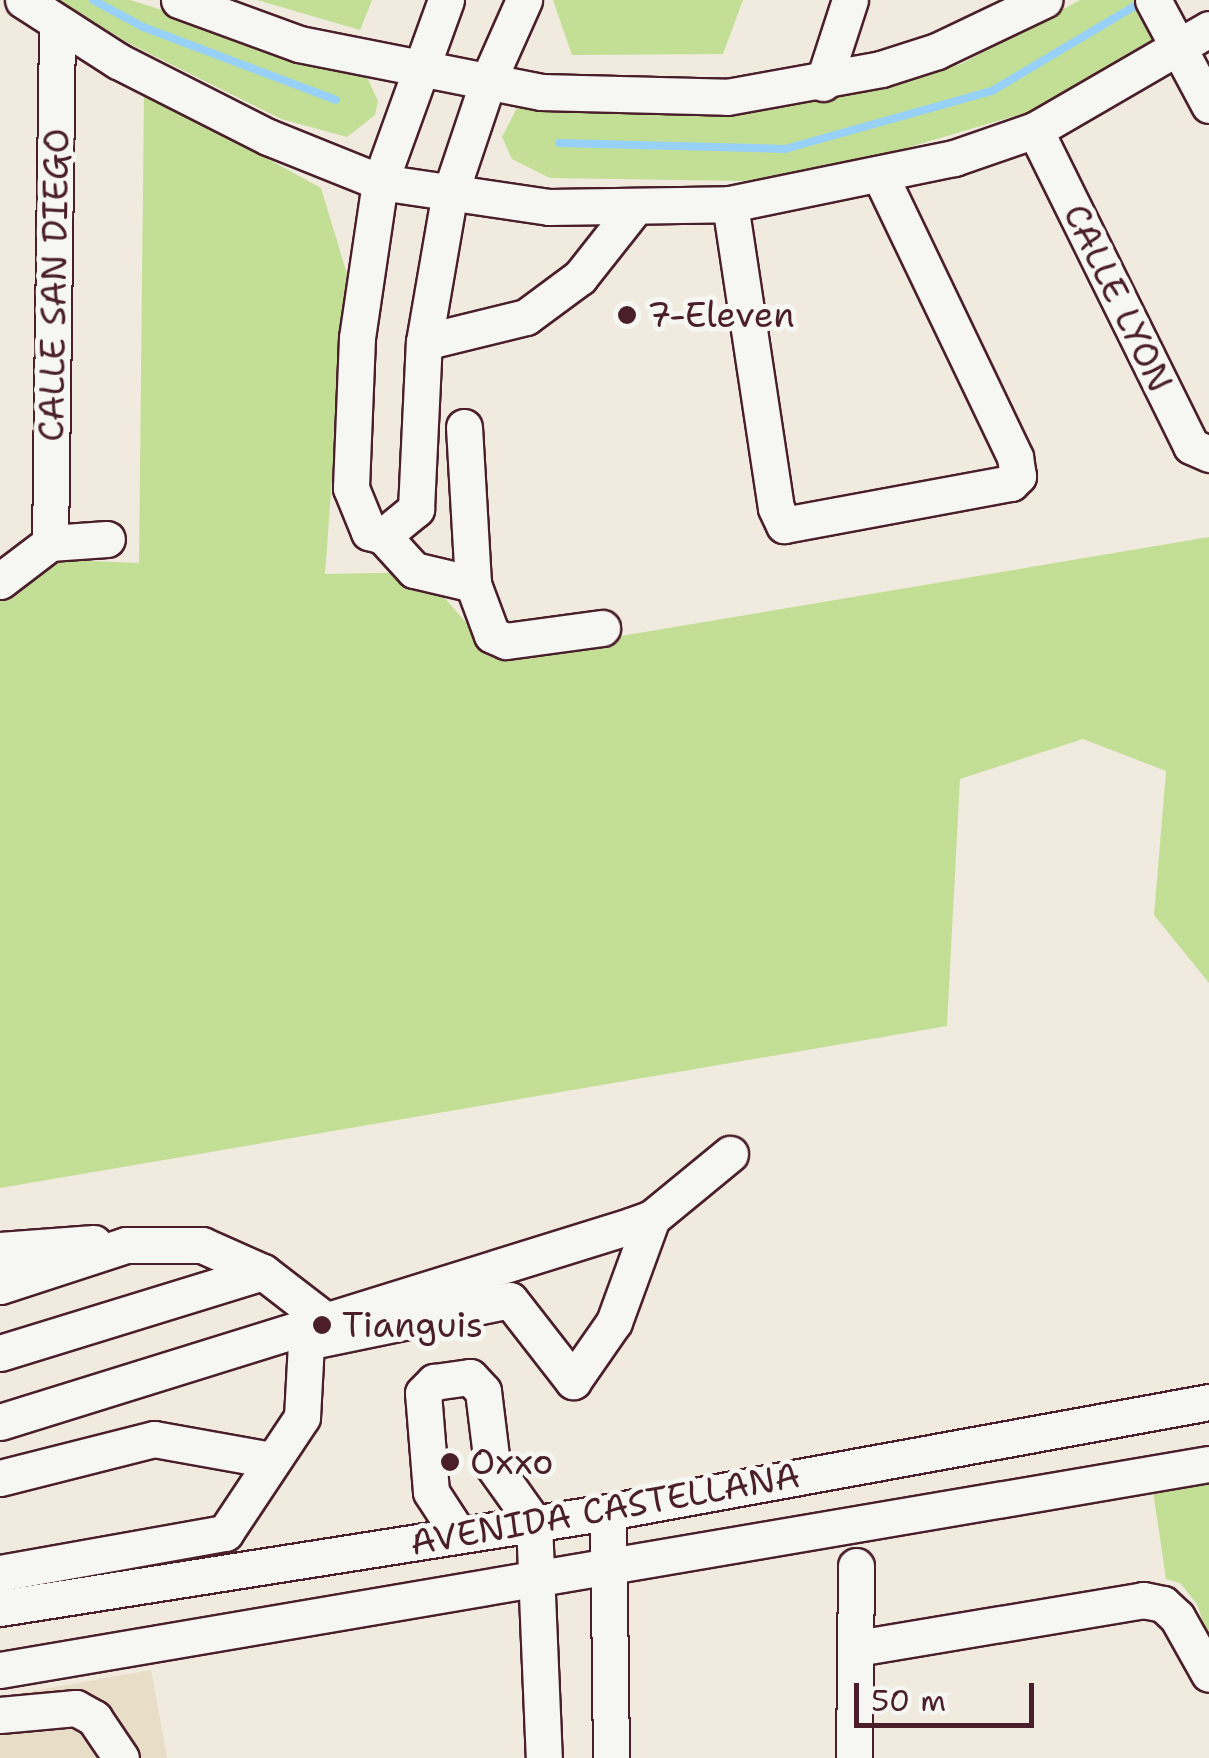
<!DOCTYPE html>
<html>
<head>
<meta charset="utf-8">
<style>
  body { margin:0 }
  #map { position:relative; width:1209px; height:1758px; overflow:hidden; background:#f0ebde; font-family:"Shantell Sans",sans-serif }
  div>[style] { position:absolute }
  .built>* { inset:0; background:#e8ddc6 }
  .green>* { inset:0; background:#c3df96 }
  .stream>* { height:8px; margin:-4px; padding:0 4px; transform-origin:4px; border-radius:4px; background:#97d1f7 }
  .roads { filter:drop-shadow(2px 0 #4a1f2b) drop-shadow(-2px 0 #4a1f2b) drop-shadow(0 2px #4a1f2b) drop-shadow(0 -2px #4a1f2b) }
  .minor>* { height:35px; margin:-17.5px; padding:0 17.5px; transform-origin:17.5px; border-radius:17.5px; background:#f6f6f2 }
  .dots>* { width:28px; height:28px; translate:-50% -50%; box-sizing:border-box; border:5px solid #f6f6f2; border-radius:50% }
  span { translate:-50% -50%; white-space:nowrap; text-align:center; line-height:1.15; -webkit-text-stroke:10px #f6f6f2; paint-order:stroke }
  .street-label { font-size:35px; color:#4a1f2b }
  .poi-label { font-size:35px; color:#4a1f2b }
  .left { translate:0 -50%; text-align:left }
  .scale { position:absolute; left:854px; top:1683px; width:180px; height:45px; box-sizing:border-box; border:5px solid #4a1f2b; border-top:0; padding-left:12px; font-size:30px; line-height:35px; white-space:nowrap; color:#4a1f2b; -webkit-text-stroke:8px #f6f6f2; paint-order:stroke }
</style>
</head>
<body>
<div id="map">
  <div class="built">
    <div style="clip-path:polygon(151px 1670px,167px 1758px,0 1758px,0 1697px)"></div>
  </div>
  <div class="green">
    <div style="clip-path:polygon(59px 0,130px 0,365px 73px,378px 101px,375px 115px,347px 137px,281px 119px,128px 43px)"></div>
    <div style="clip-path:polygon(257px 0,372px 0,360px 30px)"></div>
    <div style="clip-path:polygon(553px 0,743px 0,723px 54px,572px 55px)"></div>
    <div style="clip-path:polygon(1080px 0,1144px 0,1155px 32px,1150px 49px,1038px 109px,869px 159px,744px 181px,550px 178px,512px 159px,502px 137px,517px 108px,537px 99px,834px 93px,961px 64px)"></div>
    <div style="clip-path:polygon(144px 91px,321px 188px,347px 274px,325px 574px,422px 572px,496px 657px,1209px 537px,1209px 983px,1154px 915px,1166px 771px,1083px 739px,960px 779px,947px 1026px,0 1188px,0 588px,38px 559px,139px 563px)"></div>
    <div style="clip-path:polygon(1209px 1481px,1209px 1639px,1197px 1604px,1180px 1583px,1166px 1579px,1153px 1491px)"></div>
  </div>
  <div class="stream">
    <div style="left:93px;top:0;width:57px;rotate:28.4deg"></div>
    <div style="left:143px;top:27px;width:206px;rotate:20.7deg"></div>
    <div style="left:559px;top:143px;width:226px;rotate:1.5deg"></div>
    <div style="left:785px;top:149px;width:215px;rotate:-15.7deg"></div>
    <div style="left:992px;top:91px;width:168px;rotate:-30.8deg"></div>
  </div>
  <div class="roads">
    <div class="minor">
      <div style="left:23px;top:0;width:113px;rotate:32.7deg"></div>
      <div style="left:118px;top:61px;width:168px;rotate:26.9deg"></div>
      <div style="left:268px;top:137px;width:121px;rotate:21.9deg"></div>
      <div style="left:380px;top:182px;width:171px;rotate:8.4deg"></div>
      <div style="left:549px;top:207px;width:181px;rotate:-0.9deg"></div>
      <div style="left:730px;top:204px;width:229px;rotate:-11.6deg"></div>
      <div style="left:954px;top:158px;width:86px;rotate:-19.1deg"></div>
      <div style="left:1035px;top:130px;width:201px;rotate:-30.1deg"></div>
      <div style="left:179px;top:0;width:128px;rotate:20.1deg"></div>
      <div style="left:299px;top:44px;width:247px;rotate:11.2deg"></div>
      <div style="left:541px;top:92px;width:186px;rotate:1.5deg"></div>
      <div style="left:727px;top:97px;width:157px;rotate:-10.3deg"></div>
      <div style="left:881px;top:69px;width:59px;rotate:-17.8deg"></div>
      <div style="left:937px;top:51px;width:119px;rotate:-25.5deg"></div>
      <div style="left:446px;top:0;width:194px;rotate:109.9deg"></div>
      <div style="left:380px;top:182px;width:158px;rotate:98.4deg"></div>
      <div style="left:357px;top:338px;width:150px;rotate:92.3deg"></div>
      <div style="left:351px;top:488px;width:48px;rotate:67.8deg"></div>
      <div style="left:369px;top:532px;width:15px;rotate:16deg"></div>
      <div style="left:383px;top:536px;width:46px;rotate:47.6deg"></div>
      <div style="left:414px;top:570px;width:61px;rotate:13.3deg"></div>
      <div style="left:1153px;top:0;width:119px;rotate:61.9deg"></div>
      <div style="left:823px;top:83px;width:87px;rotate:-72deg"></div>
      <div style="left:1035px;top:130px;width:352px;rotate:63.7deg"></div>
      <div style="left:1191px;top:446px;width:20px;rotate:24deg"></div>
      <div style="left:730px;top:204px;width:307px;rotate:81.4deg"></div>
      <div style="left:776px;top:508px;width:19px;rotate:65deg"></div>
      <div style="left:784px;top:525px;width:231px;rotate:-10.5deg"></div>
      <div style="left:1011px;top:483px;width:10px;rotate:-45deg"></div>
      <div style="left:1018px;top:476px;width:19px;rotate:-99deg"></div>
      <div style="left:1015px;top:457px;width:310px;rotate:-115.6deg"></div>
      <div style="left:424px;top:342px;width:105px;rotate:-13.8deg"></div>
      <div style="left:526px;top:317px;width:67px;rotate:-36.5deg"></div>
      <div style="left:580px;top:277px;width:90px;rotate:-51.7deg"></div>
      <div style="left:464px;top:427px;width:157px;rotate:86.7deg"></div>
      <div style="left:473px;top:584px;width:54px;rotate:69.6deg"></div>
      <div style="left:492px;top:635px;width:15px;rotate:23deg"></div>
      <div style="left:506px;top:641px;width:97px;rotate:-7.7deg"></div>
      <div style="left:383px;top:536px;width:43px;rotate:-39.3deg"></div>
      <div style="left:416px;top:509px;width:167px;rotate:-87.3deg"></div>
      <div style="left:424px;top:342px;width:147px;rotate:-80.2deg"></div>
      <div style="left:449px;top:197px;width:122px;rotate:-71.4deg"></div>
      <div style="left:488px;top:81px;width:89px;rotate:-66deg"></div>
      <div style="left:50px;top:543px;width:516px;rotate:-89.22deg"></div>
      <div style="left:0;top:581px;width:63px;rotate:-37.2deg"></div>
      <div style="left:50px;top:543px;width:57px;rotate:-4deg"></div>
      <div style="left:0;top:1250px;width:94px;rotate:-4.3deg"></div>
      <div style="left:0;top:1286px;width:133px;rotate:-18deg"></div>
      <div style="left:126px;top:1245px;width:76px"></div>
      <div style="left:202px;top:1245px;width:67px;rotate:23.9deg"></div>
      <div style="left:263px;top:1272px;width:78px;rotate:37.7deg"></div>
      <div style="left:0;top:1353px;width:275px;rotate:-17.1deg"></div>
      <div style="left:0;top:1422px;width:660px;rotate:-17.28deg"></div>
      <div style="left:630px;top:1226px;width:23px;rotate:-20deg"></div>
      <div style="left:652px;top:1218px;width:101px;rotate:-39.4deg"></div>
      <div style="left:0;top:1478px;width:159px;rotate:-14.2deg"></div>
      <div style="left:154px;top:1439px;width:119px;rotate:10.2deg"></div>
      <div style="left:608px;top:1512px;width:246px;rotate:89.3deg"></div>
      <div style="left:459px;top:1535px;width:51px;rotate:-123.1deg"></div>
      <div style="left:431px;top:1492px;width:99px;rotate:-94.6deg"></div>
      <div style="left:423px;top:1393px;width:16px;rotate:-45deg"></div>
      <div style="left:434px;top:1382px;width:36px;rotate:-8deg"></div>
      <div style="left:470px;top:1377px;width:19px;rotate:47deg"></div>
      <div style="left:483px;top:1391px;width:74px;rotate:83deg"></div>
      <div style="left:492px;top:1464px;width:72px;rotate:54.6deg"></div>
      <div style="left:534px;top:1523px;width:235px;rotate:87.6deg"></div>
      <div style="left:0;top:1573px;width:229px;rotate:-10.1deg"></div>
      <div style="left:225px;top:1533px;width:139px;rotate:-56.4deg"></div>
      <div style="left:302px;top:1417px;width:75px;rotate:-86.9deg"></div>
      <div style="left:306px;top:1342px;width:208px;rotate:-11.6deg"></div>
      <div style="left:510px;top:1300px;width:103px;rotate:52.1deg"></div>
      <div style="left:573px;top:1381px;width:72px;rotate:-55.2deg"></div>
      <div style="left:614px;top:1322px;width:111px;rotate:-69.9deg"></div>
      <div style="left:0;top:1608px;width:616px;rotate:-8.97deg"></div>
      <div style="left:608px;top:1512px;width:611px;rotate:-10.37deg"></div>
      <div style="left:857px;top:1648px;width:290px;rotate:-9.5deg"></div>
      <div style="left:1143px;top:1600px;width:20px;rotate:11deg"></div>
      <div style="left:1163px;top:1604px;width:19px;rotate:43deg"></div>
      <div style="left:1177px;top:1617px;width:65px;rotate:60.7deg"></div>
      <div style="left:0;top:1670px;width:1226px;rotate:-9.67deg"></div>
      <div style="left:0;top:1715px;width:76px;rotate:-5.3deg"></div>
      <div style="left:76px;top:1708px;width:21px;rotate:29deg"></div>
      <div style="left:94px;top:1718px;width:48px;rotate:56deg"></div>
      <div style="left:854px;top:1758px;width:192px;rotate:-89.4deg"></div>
    </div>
  </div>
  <div class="dots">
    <div style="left:627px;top:315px;background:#4a1f2b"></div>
    <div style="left:322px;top:1325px;background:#4a1f2b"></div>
    <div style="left:450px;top:1462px;background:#4a1f2b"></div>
  </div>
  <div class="street-label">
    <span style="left:54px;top:285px;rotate:-89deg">CALLE SAN DIEGO</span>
    <span style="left:1118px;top:298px;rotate:64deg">CALLE LYON</span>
    <span style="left:605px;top:1509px;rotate:-10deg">AVENIDA CASTELLANA</span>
  </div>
  <div class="poi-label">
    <span class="left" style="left:647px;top:315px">7-Eleven</span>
    <span class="left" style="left:342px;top:1325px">Tianguis</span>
    <span class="left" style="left:470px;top:1462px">Oxxo</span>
  </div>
  <div class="scale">50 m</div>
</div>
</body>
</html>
